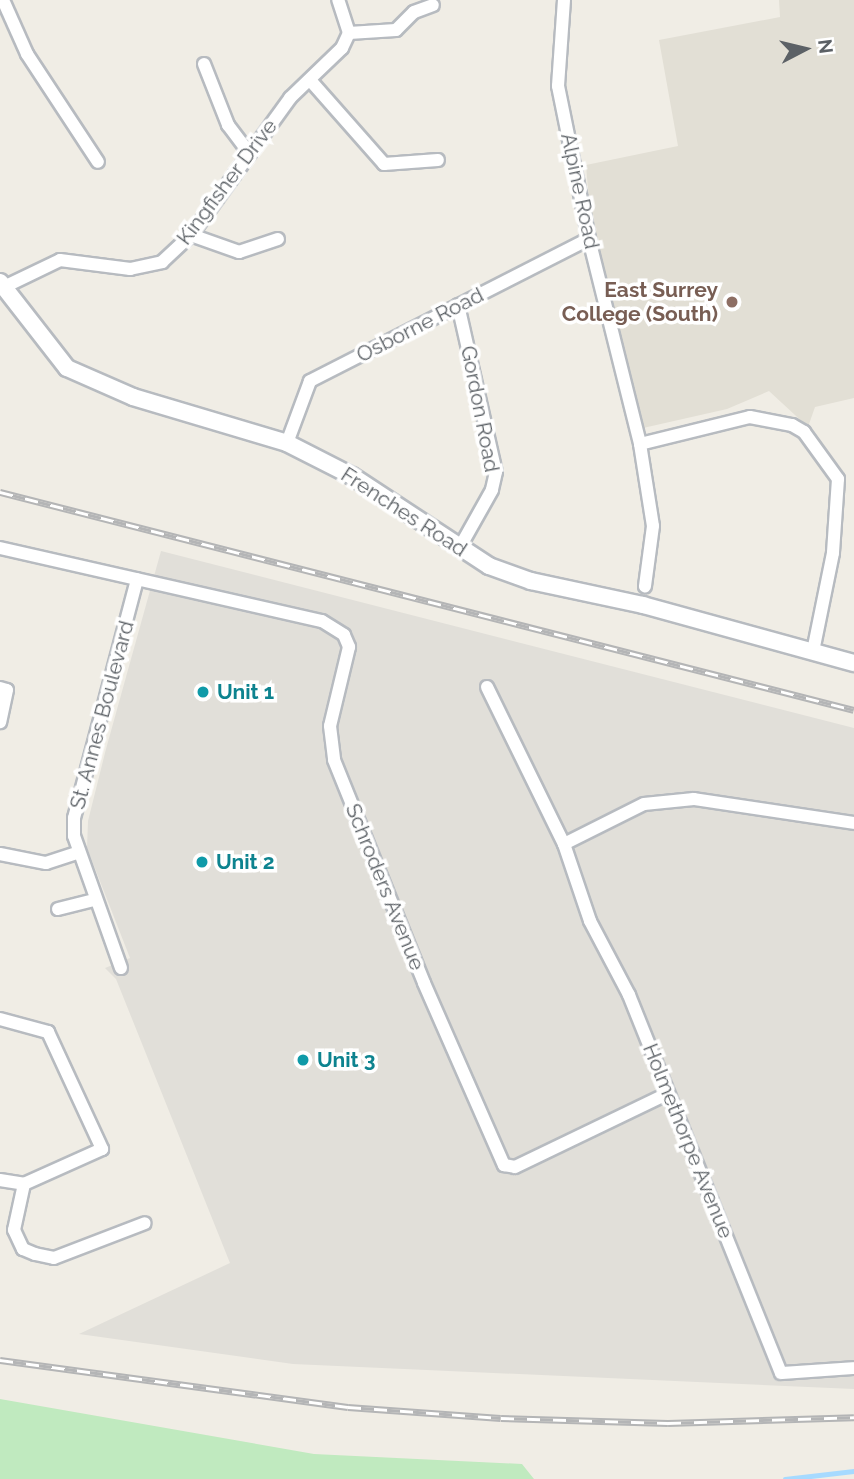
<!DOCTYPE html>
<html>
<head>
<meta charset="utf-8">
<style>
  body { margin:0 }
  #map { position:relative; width:854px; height:1479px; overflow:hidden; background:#f0ede5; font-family:Raleway,sans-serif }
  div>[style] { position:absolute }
  .industrial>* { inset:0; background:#e1dfd9 }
  .education>* { inset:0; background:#e2dfd5 }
  .green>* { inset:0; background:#c0eabf }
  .stream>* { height:4.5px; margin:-2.25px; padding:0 2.25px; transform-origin:2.25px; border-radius:2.25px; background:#a6daff }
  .roads { filter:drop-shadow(2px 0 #b7bbc0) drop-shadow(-2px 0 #b7bbc0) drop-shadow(0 2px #b7bbc0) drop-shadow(0 -2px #b7bbc0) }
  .minor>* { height:12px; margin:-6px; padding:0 6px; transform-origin:6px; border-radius:6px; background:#fff }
  .tertiary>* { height:16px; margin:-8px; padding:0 8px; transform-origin:8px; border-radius:8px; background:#fff }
  .rail>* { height:7px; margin-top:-3.5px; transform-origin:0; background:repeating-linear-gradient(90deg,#fff 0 13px,#b4b5b6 0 26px); box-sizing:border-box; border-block:2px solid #b4b5b6 }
  .dots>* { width:19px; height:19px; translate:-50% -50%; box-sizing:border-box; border:4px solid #fff; border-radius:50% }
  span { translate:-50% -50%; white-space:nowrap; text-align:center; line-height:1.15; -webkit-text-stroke:7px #fff; paint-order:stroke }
  .street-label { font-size:21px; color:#5c6166 }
  .education-label { font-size:21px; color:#785e54; font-weight:700 }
  .right { translate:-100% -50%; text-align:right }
  .culture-label { font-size:21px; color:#0d838f; font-weight:700 }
  .left { translate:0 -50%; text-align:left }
  .north { position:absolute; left:770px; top:14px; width:70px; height:70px; -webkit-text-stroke:5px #fff; paint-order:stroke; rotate:83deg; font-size:19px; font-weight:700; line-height:28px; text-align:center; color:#5c6166 }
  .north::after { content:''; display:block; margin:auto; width:24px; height:32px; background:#5c6166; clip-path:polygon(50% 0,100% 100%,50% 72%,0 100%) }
</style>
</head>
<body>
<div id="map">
  <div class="industrial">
    <div style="clip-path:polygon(161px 551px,854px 728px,854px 1389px,293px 1364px,79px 1334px,230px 1263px,116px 979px,105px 968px,130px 958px,87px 848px,88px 821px,106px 749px)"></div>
  </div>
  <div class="education">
    <div style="clip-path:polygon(779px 0,854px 0,854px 398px,815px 407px,808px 427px,769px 391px,727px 409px,643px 428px,590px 213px,586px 165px,678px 146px,659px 40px,780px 17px)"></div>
  </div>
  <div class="green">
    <div style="clip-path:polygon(0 1399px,314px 1454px,522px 1464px,534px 1479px,0 1479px)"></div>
  </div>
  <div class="stream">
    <div style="left:785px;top:1479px;width:69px;rotate:-6.6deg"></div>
  </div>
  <div class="roads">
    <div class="minor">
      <div style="left:3px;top:0;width:59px;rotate:66deg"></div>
      <div style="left:27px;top:54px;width:129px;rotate:56.7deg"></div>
      <div style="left:564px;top:0;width:86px;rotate:94deg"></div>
      <div style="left:558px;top:86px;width:156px;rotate:78.5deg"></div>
      <div style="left:589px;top:239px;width:211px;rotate:76deg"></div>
      <div style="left:640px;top:444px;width:83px;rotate:81deg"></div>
      <div style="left:653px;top:526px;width:61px;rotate:97.6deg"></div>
      <div style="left:349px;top:33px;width:47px;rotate:-3.7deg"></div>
      <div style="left:396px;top:30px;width:25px;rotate:-45deg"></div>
      <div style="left:414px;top:12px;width:20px;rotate:-20deg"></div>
      <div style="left:204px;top:64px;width:66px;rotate:68.5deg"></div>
      <div style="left:228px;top:125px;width:35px;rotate:53deg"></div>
      <div style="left:310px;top:80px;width:112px;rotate:48.6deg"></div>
      <div style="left:384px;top:164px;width:54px;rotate:-4.2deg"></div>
      <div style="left:191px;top:235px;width:51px;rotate:19.5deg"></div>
      <div style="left:239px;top:252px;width:41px;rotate:-18.4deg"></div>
      <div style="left:4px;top:287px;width:62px;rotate:-25.7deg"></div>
      <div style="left:60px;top:260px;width:71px;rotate:7.3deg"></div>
      <div style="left:130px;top:269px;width:33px;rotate:-12deg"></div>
      <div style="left:162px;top:262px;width:40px;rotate:-43deg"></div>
      <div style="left:191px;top:235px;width:169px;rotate:-54.1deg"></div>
      <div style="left:290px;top:98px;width:72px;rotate:-43.9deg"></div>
      <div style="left:342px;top:48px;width:17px;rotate:-65deg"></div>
      <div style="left:349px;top:33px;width:35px;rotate:-108deg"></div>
      <div style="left:458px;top:305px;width:171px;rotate:77.2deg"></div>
      <div style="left:496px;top:472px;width:18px;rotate:103deg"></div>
      <div style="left:492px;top:490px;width:65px;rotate:119.3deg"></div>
      <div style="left:287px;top:443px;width:66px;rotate:-69.6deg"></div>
      <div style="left:310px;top:381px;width:313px;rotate:-27deg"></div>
      <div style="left:640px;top:444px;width:113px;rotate:-13.8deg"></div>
      <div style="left:750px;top:417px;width:43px;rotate:10.8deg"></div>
      <div style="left:792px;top:425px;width:14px;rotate:30deg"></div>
      <div style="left:804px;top:432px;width:58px;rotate:54.1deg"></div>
      <div style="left:838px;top:479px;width:74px;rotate:93.9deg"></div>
      <div style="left:833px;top:553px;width:100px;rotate:101.5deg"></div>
      <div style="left:0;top:548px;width:330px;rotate:12.8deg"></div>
      <div style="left:322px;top:621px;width:26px;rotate:32deg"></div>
      <div style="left:344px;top:635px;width:13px;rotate:67deg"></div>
      <div style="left:349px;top:647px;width:81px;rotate:103.5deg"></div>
      <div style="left:330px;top:726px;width:34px;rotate:83deg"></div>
      <div style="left:334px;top:760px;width:240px;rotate:68deg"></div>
      <div style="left:424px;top:983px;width:199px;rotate:66.3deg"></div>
      <div style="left:504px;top:1165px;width:11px;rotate:10deg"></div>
      <div style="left:515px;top:1167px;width:169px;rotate:-25.7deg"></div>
      <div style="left:487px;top:687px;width:175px;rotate:63.9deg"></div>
      <div style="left:564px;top:844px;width:81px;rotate:71.3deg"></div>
      <div style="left:590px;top:921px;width:84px;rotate:62.2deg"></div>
      <div style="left:629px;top:995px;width:407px;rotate:68.1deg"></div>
      <div style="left:781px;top:1373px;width:73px;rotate:-3.9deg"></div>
      <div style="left:0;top:688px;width:7px;rotate:16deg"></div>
      <div style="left:7px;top:690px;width:33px;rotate:102deg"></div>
      <div style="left:564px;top:844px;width:89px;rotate:-26.6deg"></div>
      <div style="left:644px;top:804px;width:50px;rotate:-5.7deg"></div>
      <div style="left:694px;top:799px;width:162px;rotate:8.5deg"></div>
      <div style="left:0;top:854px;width:47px;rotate:11.1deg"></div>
      <div style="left:46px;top:863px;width:33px;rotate:-18deg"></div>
      <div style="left:58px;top:909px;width:37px;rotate:-14deg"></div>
      <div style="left:121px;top:968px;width:140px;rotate:-109.6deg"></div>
      <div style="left:74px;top:836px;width:18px;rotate:-90deg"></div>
      <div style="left:74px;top:818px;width:247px;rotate:-75.2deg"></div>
      <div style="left:0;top:1019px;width:50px;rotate:15.2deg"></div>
      <div style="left:48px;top:1032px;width:129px;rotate:65.2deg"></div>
      <div style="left:102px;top:1149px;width:85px;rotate:155.8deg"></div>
      <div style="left:0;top:1180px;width:24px;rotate:9deg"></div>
      <div style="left:24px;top:1184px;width:47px;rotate:102.3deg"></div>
      <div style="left:14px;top:1230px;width:21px;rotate:65deg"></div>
      <div style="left:23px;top:1249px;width:13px;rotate:23deg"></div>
      <div style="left:35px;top:1254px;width:19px;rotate:12deg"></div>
      <div style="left:54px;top:1258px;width:97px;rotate:-21deg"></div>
    </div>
    <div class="tertiary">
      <div style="left:0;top:282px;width:109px;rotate:52.1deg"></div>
      <div style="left:67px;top:368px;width:72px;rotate:23.7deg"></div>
      <div style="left:133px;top:397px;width:161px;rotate:16.6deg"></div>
      <div style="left:287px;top:443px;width:73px;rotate:26.9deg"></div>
      <div style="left:352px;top:476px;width:164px;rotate:33.3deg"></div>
      <div style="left:489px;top:566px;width:45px;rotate:19.7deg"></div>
      <div style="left:531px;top:581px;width:115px;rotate:12.1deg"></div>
      <div style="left:643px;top:605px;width:219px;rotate:15.4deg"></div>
    </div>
  </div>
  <div class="rail">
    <div style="left:0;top:492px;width:881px;rotate:14.32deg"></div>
    <div style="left:0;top:1360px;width:351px;rotate:7.7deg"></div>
    <div style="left:348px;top:1407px;width:153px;rotate:4.1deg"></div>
    <div style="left:501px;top:1418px;width:167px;rotate:1.7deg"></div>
    <div style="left:668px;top:1423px;width:186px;rotate:-1.8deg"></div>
  </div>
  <div class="dots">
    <div style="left:732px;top:302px;background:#8d6e63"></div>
    <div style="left:203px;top:692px;background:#0f9aa8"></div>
    <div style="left:202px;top:862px;background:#0f9aa8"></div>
    <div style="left:303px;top:1060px;background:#0f9aa8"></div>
  </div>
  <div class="street-label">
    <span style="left:227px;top:182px;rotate:-53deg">Kingfisher Drive</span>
    <span style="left:580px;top:191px;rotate:78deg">Alpine Road</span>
    <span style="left:420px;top:325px;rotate:-27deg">Osborne Road</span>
    <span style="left:480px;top:409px;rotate:79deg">Gordon Road</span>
    <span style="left:404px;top:512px;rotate:33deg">Frenches Road</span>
    <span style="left:102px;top:715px;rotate:-75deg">St. Annes Boulevard</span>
    <span style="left:385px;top:887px;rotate:68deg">Schroders Avenue</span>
    <span style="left:688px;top:1141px;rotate:68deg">Holmethorpe Avenue</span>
  </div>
  <div class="education-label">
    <span class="right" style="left:718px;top:302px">East Surrey<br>College (South)</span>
  </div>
  <div class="culture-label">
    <span class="left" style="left:217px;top:692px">Unit 1</span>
    <span class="left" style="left:216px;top:862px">Unit 2</span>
    <span class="left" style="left:317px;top:1060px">Unit 3</span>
  </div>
  <div class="north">N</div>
</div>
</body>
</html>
